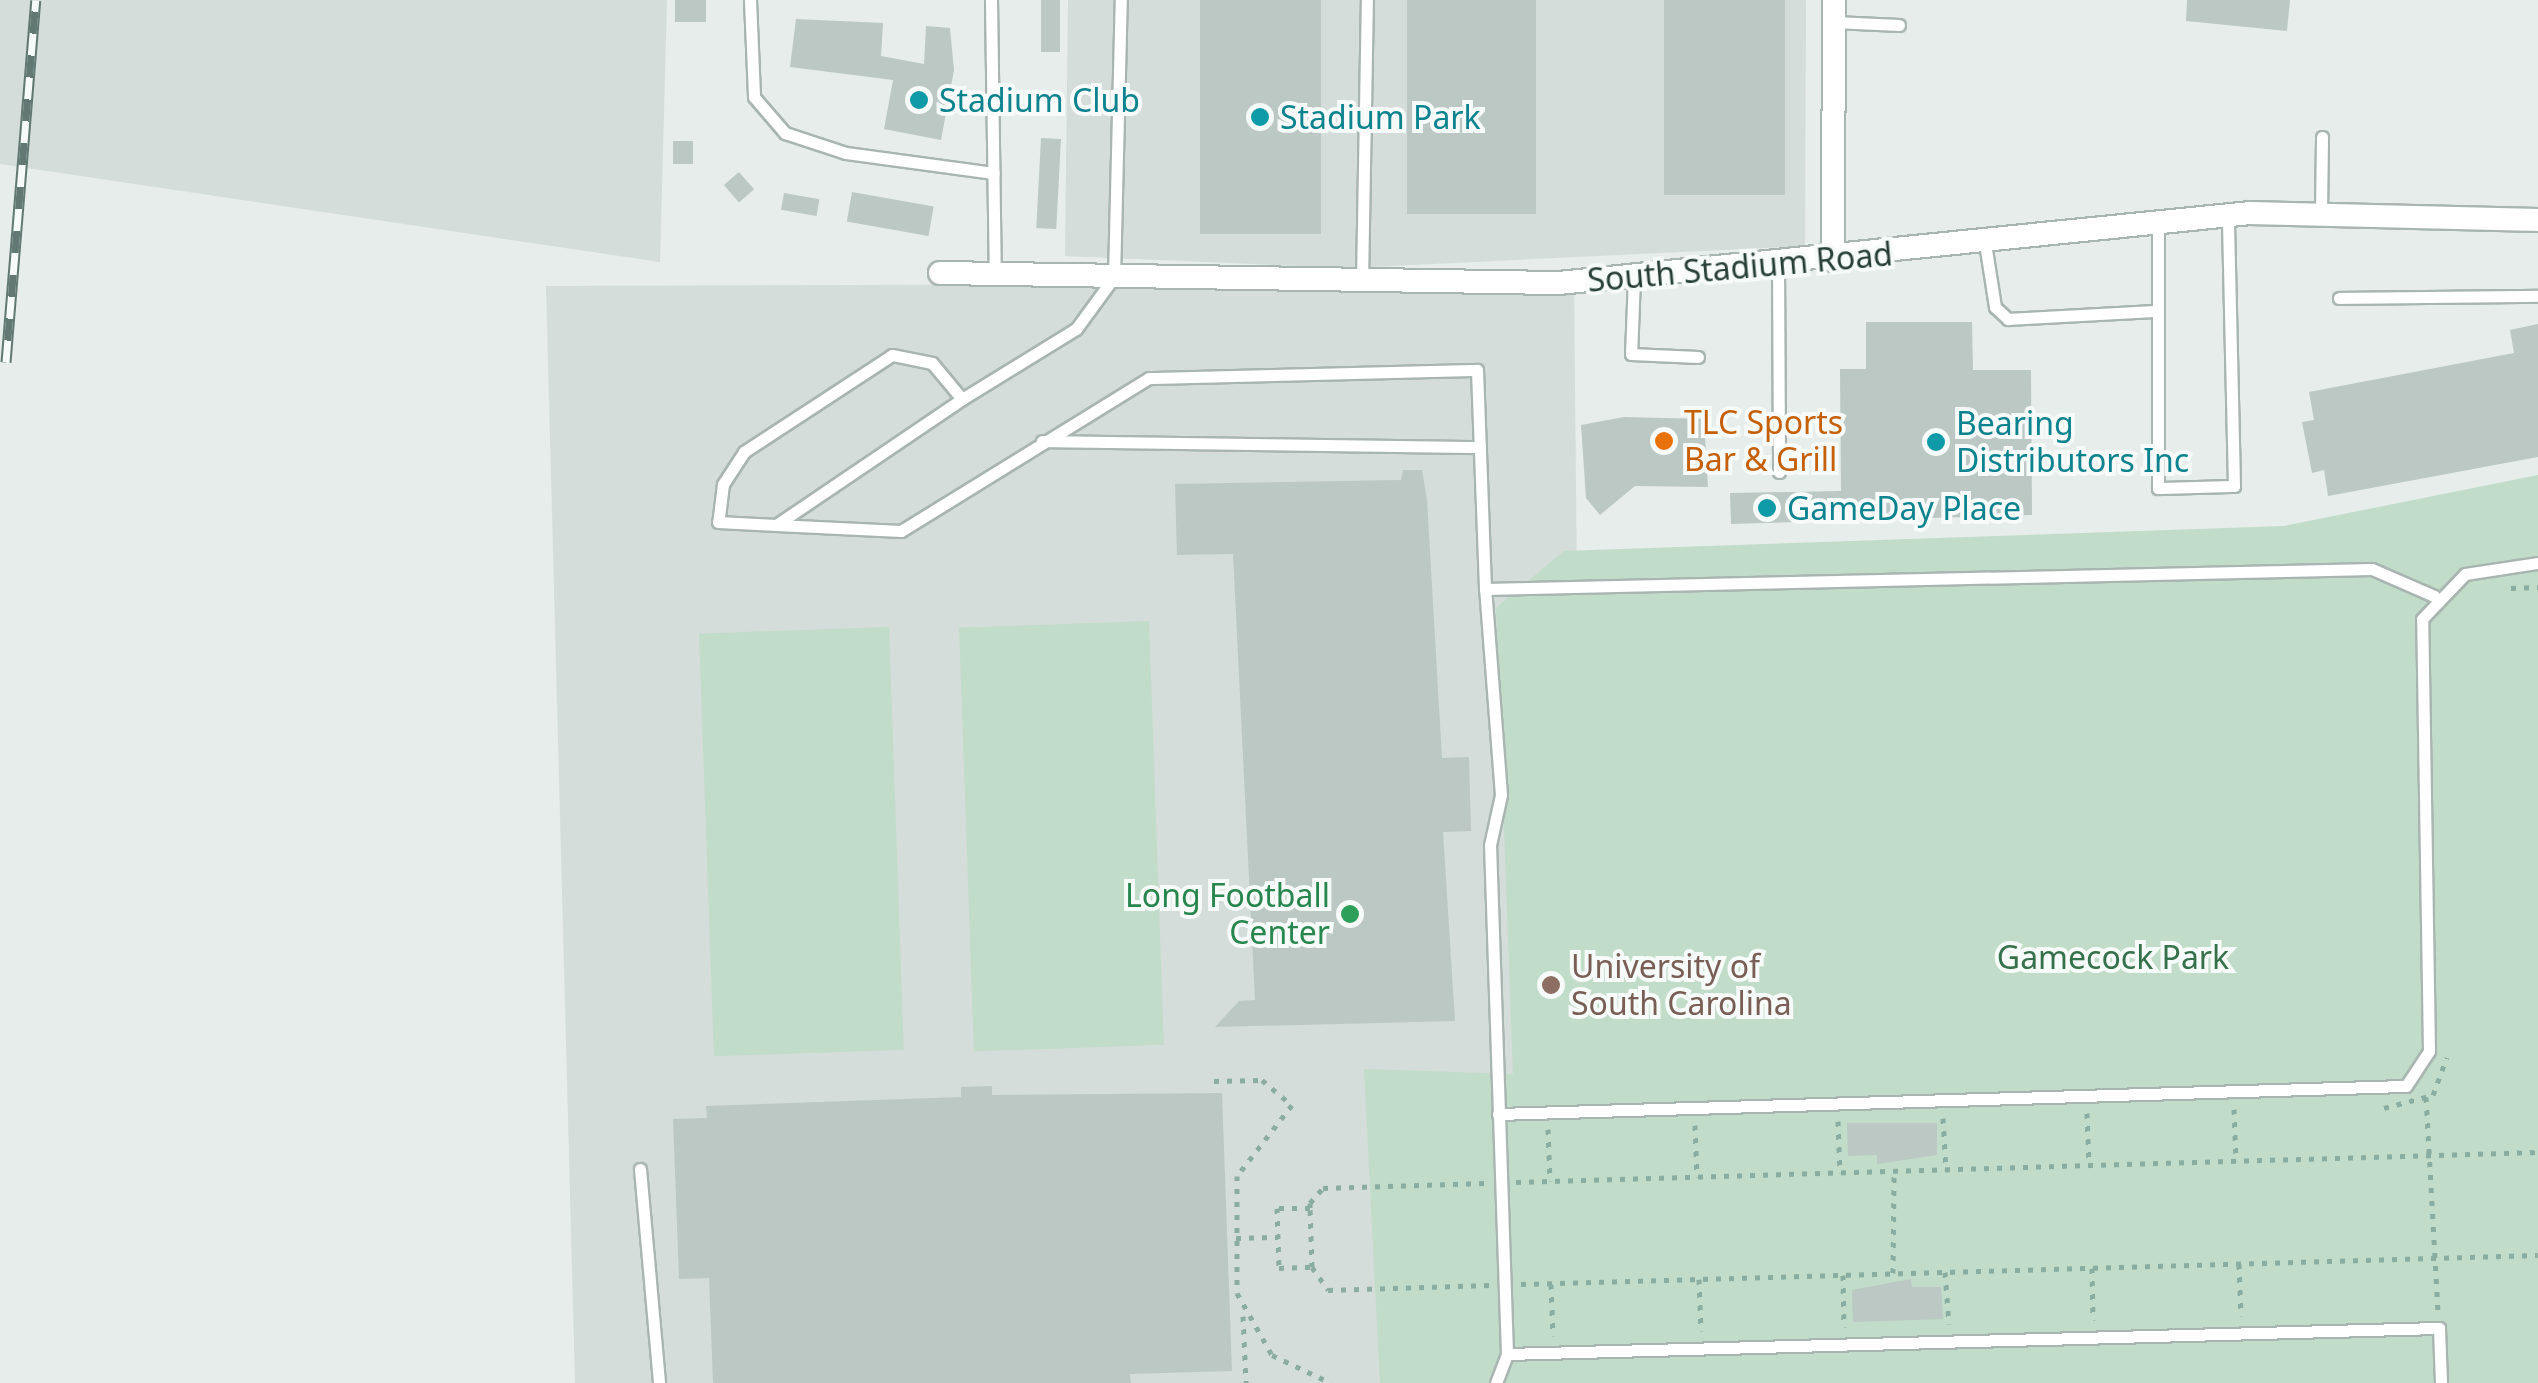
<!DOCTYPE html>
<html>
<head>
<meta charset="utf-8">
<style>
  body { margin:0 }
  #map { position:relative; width:2538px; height:1383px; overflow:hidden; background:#e6edea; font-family:"Noto Sans",sans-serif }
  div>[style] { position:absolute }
  .built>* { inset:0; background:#d4ddd9 }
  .green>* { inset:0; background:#c1dcc8; transform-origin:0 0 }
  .building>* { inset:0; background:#bbc8c3; transform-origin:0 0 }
  .path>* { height:5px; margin-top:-2.5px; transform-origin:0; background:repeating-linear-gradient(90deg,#8aada1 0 5px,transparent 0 13px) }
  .roads { filter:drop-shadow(2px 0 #a9b5b1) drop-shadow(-2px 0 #a9b5b1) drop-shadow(0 2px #a9b5b1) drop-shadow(0 -2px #a9b5b1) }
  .lane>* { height:11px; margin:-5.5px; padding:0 5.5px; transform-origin:5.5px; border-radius:5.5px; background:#fff }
  .street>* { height:22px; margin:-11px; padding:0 11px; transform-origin:11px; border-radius:11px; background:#fff }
  .rail>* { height:11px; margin-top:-5.5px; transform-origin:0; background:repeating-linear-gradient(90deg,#f6faf8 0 22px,#617972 0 44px); box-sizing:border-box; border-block:2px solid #617972 }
  .dots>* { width:28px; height:28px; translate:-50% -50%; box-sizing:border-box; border:5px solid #f6faf8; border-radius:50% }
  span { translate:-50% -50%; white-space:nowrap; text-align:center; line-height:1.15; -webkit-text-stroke:8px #f6faf8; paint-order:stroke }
  .culture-label { font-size:32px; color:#0d838f }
  .left { translate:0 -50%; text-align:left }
  .street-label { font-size:32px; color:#273e37 }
  .food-label { font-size:32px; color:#c56008 }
  .leisure-label { font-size:32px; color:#27864d }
  .right { translate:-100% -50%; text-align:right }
  .park-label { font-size:32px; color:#35714a }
  .education-label { font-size:32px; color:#785e54 }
</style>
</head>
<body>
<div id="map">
  <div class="built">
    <div style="clip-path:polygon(0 0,667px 0,660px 262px,0 164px)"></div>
    <div style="clip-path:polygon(1068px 0,1806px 0,1805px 246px,1349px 268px,1065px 256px)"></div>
    <div style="clip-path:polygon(1574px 283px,1577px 587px,2538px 1383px,575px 1383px,546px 286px)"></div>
  </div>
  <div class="green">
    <div style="clip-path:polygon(2538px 475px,2538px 1383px,1380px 1383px,1364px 1069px,1513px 1074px,1496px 608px,1564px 551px,2284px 526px)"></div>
    <div style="left:1149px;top:621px;width:424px;height:190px;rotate:88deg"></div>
    <div style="left:889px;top:627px;width:423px;height:190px;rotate:88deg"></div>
  </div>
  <div class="building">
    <div style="left:675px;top:0;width:31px;height:22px"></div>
    <div style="left:1041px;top:0;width:19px;height:52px"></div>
    <div style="left:1200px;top:0;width:121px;height:234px"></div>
    <div style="left:1407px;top:0;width:129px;height:214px"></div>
    <div style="left:1664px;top:0;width:121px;height:195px"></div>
    <div style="clip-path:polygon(2187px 0,2290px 0,2287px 31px,2186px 21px)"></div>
    <div style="clip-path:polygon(796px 19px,883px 23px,881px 56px,924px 64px,926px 26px,950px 28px,954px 70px,941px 140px,884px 129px,893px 80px,790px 67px)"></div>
    <div style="left:1041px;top:138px;width:20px;height:90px;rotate:3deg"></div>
    <div style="left:673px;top:141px;width:20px;height:23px"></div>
    <div style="left:739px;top:172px;width:23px;height:20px;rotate:49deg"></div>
    <div style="left:852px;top:192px;width:83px;height:30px;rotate:10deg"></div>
    <div style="left:784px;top:193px;width:36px;height:17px;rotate:10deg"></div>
    <div style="clip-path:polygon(1866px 322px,1972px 322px,1973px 370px,2031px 370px,2032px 515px,1731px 524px,1730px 493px,1841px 491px,1840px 369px,1866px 369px)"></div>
    <div style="clip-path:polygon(2538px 324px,2538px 457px,2328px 496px,2324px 470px,2312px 473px,2302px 422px,2314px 420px,2309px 392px,2514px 353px,2510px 330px)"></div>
    <div style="clip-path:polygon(1624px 417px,1704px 419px,1708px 487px,1635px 486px,1600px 515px,1586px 498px,1581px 425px)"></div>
    <div style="clip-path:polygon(1403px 470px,1422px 470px,1427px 500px,1442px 758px,1469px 757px,1471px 831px,1443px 832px,1455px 1021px,1215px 1027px,1239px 1001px,1255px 1000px,1233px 554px,1177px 555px,1175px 484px,1401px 480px)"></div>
    <div style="clip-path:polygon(992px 1086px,992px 1095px,1222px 1093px,1232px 1371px,1130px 1374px,1131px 1383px,713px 1383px,709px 1278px,679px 1279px,673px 1119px,707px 1118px,706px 1106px,961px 1097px,961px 1087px)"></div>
    <div style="clip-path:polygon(1847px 1123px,1937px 1123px,1937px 1155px,1877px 1164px,1877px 1155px,1848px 1156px)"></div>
    <div style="clip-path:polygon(1911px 1279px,1912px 1287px,1941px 1287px,1943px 1319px,1853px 1322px,1852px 1290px)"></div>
  </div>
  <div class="path">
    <div style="left:2511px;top:588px;width:27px;rotate:-2deg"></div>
    <div style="left:1214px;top:1081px;width:48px;rotate:-1.2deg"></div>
    <div style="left:1262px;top:1080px;width:39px;rotate:40deg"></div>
    <div style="left:1292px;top:1105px;width:90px;rotate:127.8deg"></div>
    <div style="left:1237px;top:1176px;width:117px;rotate:90deg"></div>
    <div style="left:1237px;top:1293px;width:71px;rotate:60.6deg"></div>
    <div style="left:1272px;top:1355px;width:65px;rotate:25.4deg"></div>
    <div style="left:2426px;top:1097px;width:213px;rotate:86.8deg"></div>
    <div style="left:2384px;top:1108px;width:51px;rotate:-14.9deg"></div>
    <div style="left:2433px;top:1095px;width:40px;rotate:-69.8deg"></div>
    <div style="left:2234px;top:1109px;width:52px;rotate:87.8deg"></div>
    <div style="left:2087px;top:1113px;width:52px;rotate:87.8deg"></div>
    <div style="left:1943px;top:1118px;width:52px;rotate:86.7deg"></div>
    <div style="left:1838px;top:1121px;width:52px;rotate:87.8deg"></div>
    <div style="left:1695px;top:1125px;width:52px;rotate:87.8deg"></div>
    <div style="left:1548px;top:1129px;width:52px;rotate:87.8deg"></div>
    <div style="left:1516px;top:1182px;width:1022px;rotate:-1.68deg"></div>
    <div style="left:1310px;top:1208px;width:33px;rotate:180deg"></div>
    <div style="left:1277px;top:1208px;width:60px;rotate:88.1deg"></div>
    <div style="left:1279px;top:1268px;width:33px;rotate:-2deg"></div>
    <div style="left:1312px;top:1267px;width:59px;rotate:-91.9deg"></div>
    <div style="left:1310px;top:1208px;width:5px;rotate:-90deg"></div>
    <div style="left:1310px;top:1203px;width:20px;rotate:-49deg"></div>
    <div style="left:1323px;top:1188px;width:162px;rotate:-1.8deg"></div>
    <div style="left:1236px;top:1238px;width:42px;rotate:-1.4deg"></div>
    <div style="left:2239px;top:1264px;width:52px;rotate:87.8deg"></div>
    <div style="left:1312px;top:1267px;width:28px;rotate:55deg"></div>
    <div style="left:1328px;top:1290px;width:162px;rotate:-1.8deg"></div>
    <div style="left:2092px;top:1268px;width:52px;rotate:88.9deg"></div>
    <div style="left:1945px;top:1272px;width:52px;rotate:85.6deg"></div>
    <div style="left:1893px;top:1273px;width:102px;rotate:-89.4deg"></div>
    <div style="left:1843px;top:1275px;width:52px;rotate:88.9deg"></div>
    <div style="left:1699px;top:1279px;width:52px;rotate:87.8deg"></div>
    <div style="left:1521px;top:1284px;width:1017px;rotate:-1.63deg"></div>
    <div style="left:1551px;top:1284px;width:52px;rotate:87.8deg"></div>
    <div style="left:1243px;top:1316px;width:67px;rotate:87.4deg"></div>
  </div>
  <div class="roads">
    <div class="lane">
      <div style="left:750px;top:0;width:97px;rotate:87.6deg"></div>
      <div style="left:754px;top:97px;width:48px;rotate:49.3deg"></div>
      <div style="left:785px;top:133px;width:64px;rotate:18.2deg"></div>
      <div style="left:846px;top:153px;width:149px;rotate:7.7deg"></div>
      <div style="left:991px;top:0;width:274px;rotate:89.2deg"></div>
      <div style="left:1834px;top:22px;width:65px;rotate:2.6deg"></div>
      <div style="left:2321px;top:211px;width:74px;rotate:-89.2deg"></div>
      <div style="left:2158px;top:222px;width:266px;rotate:90deg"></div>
      <div style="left:2158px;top:488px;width:76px;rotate:-1.5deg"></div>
      <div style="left:2234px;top:486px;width:271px;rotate:-91.3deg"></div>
      <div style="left:1985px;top:243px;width:65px;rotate:81.1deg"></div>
      <div style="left:1995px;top:307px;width:18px;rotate:43deg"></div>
      <div style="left:2008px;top:319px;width:150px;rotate:-3.1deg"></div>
      <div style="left:1778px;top:265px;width:207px;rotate:89.7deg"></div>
      <div style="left:1634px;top:277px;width:77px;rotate:92.2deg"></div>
      <div style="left:1631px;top:354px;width:67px;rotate:2.6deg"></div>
      <div style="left:1362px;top:281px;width:281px;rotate:-89deg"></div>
      <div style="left:2339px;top:298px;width:199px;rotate:-0.6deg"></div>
      <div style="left:962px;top:399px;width:134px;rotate:-31.6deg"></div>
      <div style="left:1076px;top:329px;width:64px;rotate:-53.8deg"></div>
      <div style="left:1114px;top:277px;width:277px;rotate:-88.6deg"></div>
      <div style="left:1042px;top:441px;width:438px;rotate:0.8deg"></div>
      <div style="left:776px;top:525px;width:225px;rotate:-34.1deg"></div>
      <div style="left:962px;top:399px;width:47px;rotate:-129.8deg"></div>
      <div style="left:932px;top:363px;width:41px;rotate:-168.7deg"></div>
      <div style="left:892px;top:355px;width:177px;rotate:146.8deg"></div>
      <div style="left:744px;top:452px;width:38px;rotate:123deg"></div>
      <div style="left:723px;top:484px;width:38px;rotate:97deg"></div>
      <div style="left:718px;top:522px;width:58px;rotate:3deg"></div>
      <div style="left:776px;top:525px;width:125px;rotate:2.7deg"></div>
      <div style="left:901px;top:531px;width:291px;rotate:-31.7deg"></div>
      <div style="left:1149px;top:378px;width:328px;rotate:-1.4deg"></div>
      <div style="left:1477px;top:370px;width:219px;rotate:87.9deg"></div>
      <div style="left:1498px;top:1114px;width:908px;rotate:-1.77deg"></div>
      <div style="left:2406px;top:1086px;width:42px;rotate:-56.7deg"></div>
      <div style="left:2429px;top:1051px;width:432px;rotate:-90.9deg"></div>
      <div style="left:2422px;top:619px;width:62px;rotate:-46.3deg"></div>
      <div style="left:2465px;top:574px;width:74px;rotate:-8.6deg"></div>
      <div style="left:640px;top:1169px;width:215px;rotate:84.9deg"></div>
      <div style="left:1507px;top:1354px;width:509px;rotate:-91.91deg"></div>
      <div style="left:1490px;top:845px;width:51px;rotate:-77.6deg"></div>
      <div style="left:1501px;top:795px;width:207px;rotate:-94.4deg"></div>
      <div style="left:1485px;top:589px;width:887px;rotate:-1.29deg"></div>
      <div style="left:2372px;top:569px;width:68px;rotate:23.5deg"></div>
      <div style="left:1496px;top:1383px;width:31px;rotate:-69deg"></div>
      <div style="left:1507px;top:1354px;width:932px;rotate:-1.6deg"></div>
      <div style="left:2439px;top:1328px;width:55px;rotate:87.9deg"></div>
    </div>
    <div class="street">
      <div style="left:1833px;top:260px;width:260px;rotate:-89.8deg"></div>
      <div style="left:940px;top:273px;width:619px;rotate:0.93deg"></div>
      <div style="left:1559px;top:283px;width:695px;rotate:-5.78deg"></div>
      <div style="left:2250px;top:213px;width:288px;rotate:1.4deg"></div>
    </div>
  </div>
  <div class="rail">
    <div style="left:6px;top:362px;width:363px;rotate:-85.3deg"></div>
  </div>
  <div class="dots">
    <div style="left:919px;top:100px;background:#0f9aa8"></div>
    <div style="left:1260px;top:117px;background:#0f9aa8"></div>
    <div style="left:1664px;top:441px;background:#e8710a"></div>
    <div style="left:1936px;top:442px;background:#0f9aa8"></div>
    <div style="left:1767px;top:508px;background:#0f9aa8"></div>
    <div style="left:1350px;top:914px;background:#2e9e5b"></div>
    <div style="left:1551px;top:985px;background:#8d6e63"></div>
  </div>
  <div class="culture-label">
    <span class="left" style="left:939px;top:100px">Stadium Club</span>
    <span class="left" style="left:1280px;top:117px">Stadium Park</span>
    <span class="left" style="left:1956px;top:442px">Bearing<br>Distributors Inc</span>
    <span class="left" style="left:1787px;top:508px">GameDay Place</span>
  </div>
  <div class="street-label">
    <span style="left:1740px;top:267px;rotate:-5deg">South Stadium Road</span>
  </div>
  <div class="food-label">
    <span class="left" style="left:1684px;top:441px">TLC Sports<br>Bar &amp; Grill</span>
  </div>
  <div class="leisure-label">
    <span class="right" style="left:1330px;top:914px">Long Football<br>Center</span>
  </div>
  <div class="park-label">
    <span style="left:2113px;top:957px">Gamecock Park</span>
  </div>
  <div class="education-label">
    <span class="left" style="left:1571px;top:985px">University of<br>South Carolina</span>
  </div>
</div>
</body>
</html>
